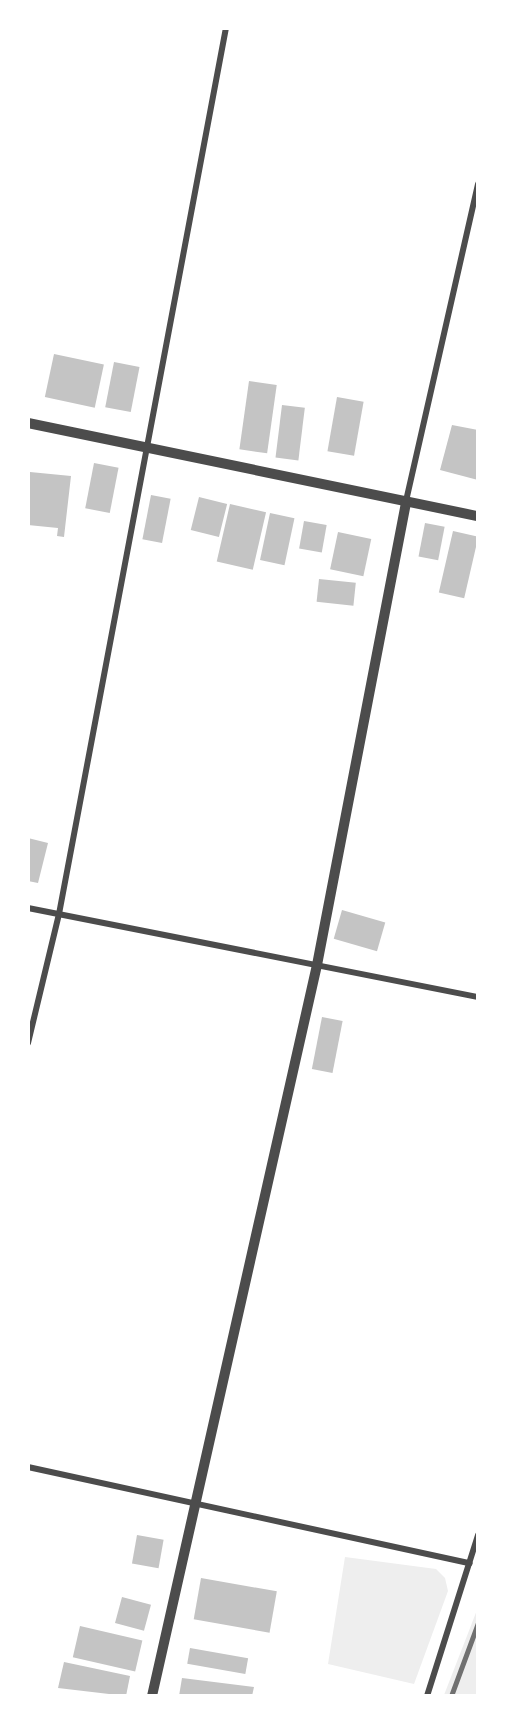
<!DOCTYPE html>
<html>
<head>
<meta charset="utf-8">
<style>
  body { margin:0 }
  #map { position:relative; width:506px; height:1724px; overflow:hidden; background:#fff; font-family:Helvetica,sans-serif }
  div>[style] { position:absolute }
  .green>* { inset:0; background:#eee }
  .building>* { inset:0; background:#c4c4c4; transform-origin:0 0 }
  .minor>* { height:6px; margin:-3px; padding:0 3px; transform-origin:3px; border-radius:3px; background:#4c4c4c }
  .tertiary>* { height:10px; margin:-5px; padding:0 5px; transform-origin:5px; border-radius:5px; background:#4c4c4c }
  .rail>* { height:4.5px; margin:-2.25px; padding:0 2.25px; transform-origin:2.25px; border-radius:2.25px; background:#707070 }
  span { translate:-50% -50%; white-space:nowrap; text-align:center; line-height:1.15; -webkit-text-stroke:4.5px #fff; paint-order:stroke }
  .frame { position:absolute; inset:0; border:30px solid #fff; pointer-events:none }
</style>
</head>
<body>
<div id="map">
  <div class="green">
    <div style="clip-path:polygon(345px 1557px,436px 1569px,445px 1578px,448px 1591px,414px 1684px,328px 1664px)"></div>
    <div style="clip-path:polygon(477px 1610px,477px 1695px,444px 1695px,465px 1641px)"></div>
  </div>
  <div class="building">
    <div style="left:54px;top:354px;width:51px;height:44px;rotate:12deg"></div>
    <div style="left:114px;top:362px;width:26px;height:46px;rotate:11deg"></div>
    <div style="left:249px;top:381px;width:28px;height:69px;rotate:8deg"></div>
    <div style="left:337px;top:397px;width:27px;height:55px;rotate:10deg"></div>
    <div style="left:282px;top:405px;width:23px;height:53px;rotate:7deg"></div>
    <div style="clip-path:polygon(452px 425px,478px 430px,478px 480px,440px 470px)"></div>
    <div style="left:94px;top:463px;width:25px;height:46px;rotate:11deg"></div>
    <div style="clip-path:polygon(30px 472px,71px 476px,64px 537px,57px 536px,58px 528px,28px 525px)"></div>
    <div style="left:151px;top:495px;width:20px;height:45px;rotate:11deg"></div>
    <div style="left:199px;top:497px;width:29px;height:34px;rotate:14deg"></div>
    <div style="left:230px;top:504px;width:37px;height:59px;rotate:13deg"></div>
    <div style="left:270px;top:513px;width:25px;height:48px;rotate:12deg"></div>
    <div style="left:304px;top:521px;width:23px;height:28px;rotate:10deg"></div>
    <div style="left:425px;top:523px;width:20px;height:34px;rotate:11deg"></div>
    <div style="left:453px;top:531px;width:26px;height:63px;rotate:13deg"></div>
    <div style="left:338px;top:532px;width:34px;height:38px;rotate:12deg"></div>
    <div style="left:319px;top:579px;width:37px;height:23px;rotate:6deg"></div>
    <div style="clip-path:polygon(28px 838px,48px 843px,38px 883px,28px 881px)"></div>
    <div style="left:342px;top:910px;width:45px;height:30px;rotate:16deg"></div>
    <div style="left:322px;top:1017px;width:21px;height:53px;rotate:11deg"></div>
    <div style="left:137px;top:1535px;width:27px;height:29px;rotate:10deg"></div>
    <div style="left:201px;top:1578px;width:77px;height:42px;rotate:10deg"></div>
    <div style="left:122px;top:1597px;width:30px;height:27px;rotate:15deg"></div>
    <div style="left:80px;top:1626px;width:64px;height:32px;rotate:13deg"></div>
    <div style="left:190px;top:1648px;width:59px;height:16px;rotate:10deg"></div>
    <div style="clip-path:polygon(64px 1662px,130px 1676px,126px 1696px,58px 1688px)"></div>
    <div style="clip-path:polygon(182px 1678px,254px 1687px,252px 1696px,179px 1696px)"></div>
  </div>
  <div class="minor">
    <div style="left:406px;top:501px;width:325px;rotate:-77.2deg"></div>
    <div style="left:28px;top:908px;width:459px;rotate:11.2deg"></div>
    <div style="left:28px;top:1043px;width:133px;rotate:-76.5deg"></div>
    <div style="left:59px;top:914px;width:902px;rotate:-79.33deg"></div>
    <div style="left:28px;top:1467px;width:452px;rotate:12.3deg"></div>
    <div style="left:427px;top:1696px;width:169px;rotate:-72.4deg"></div>
  </div>
  <div class="tertiary">
    <div style="left:28px;top:423px;width:460px;rotate:11.7deg"></div>
    <div style="left:152px;top:1696px;width:749px;rotate:-77.28deg"></div>
    <div style="left:317px;top:965px;width:472px;rotate:-79.1deg"></div>
  </div>
  <div class="rail">
    <div style="left:451px;top:1696px;width:78px;rotate:-69.7deg"></div>
  </div>
  <div class="frame"></div>
</div>
</body>
</html>
